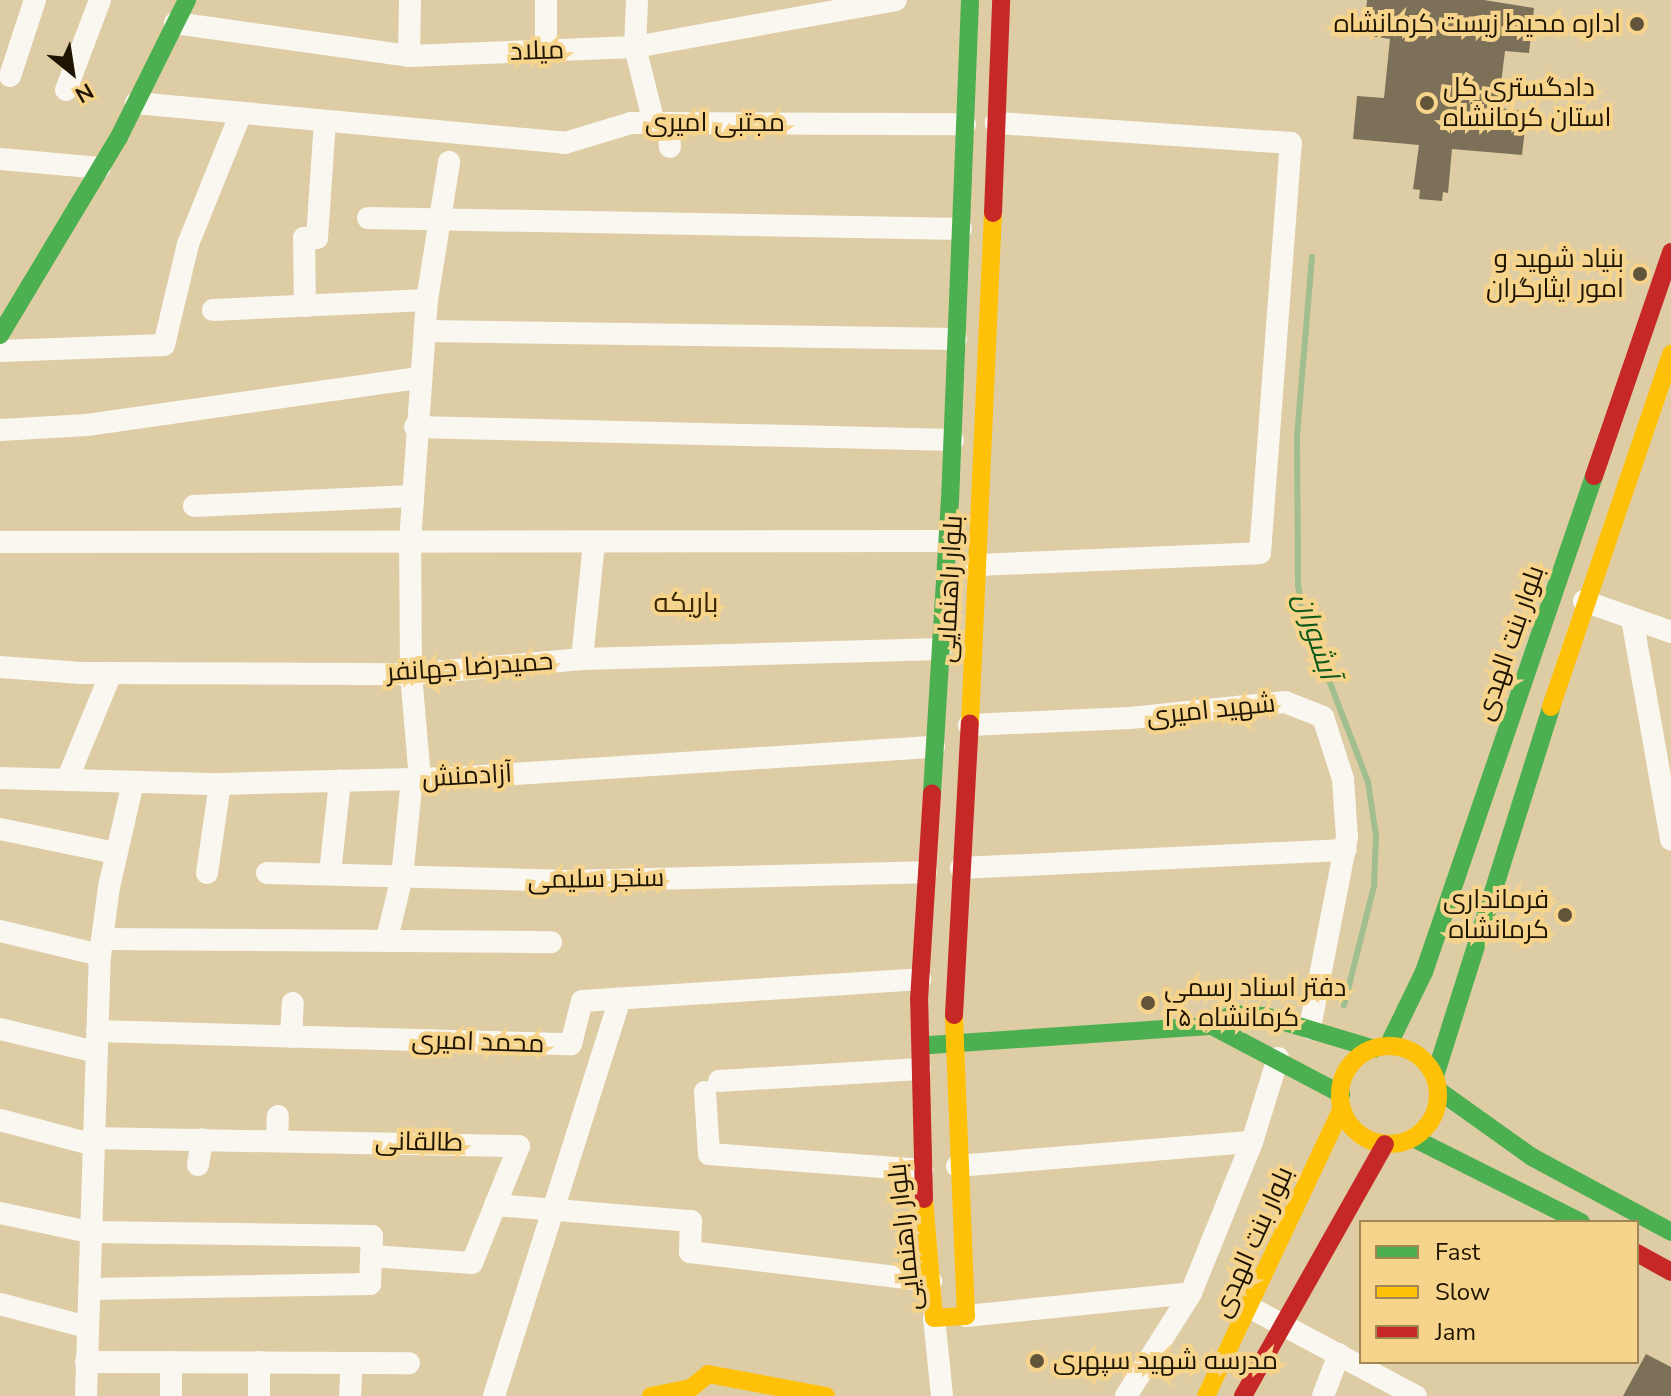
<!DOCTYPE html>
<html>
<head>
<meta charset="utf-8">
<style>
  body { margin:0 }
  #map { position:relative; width:1671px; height:1396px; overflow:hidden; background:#decca4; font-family:"Nunito Sans",Cairo,sans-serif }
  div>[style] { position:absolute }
  .stream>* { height:6px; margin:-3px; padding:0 3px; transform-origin:3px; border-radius:3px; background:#a0be8e }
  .building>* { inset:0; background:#7c7158 }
  .street>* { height:22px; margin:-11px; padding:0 11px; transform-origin:11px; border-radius:11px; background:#faf7f1 }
  .fast>* { height:18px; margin:-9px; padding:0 9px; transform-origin:9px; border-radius:9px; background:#4caf50 }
  .slow>* { height:18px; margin:-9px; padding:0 9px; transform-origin:9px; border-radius:9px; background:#ffc107 }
  .slow>.ring { margin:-9px; padding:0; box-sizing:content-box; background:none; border:18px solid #ffc107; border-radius:50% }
  .jam>* { height:18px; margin:-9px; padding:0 9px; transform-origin:9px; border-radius:9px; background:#c62828 }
  .dots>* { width:22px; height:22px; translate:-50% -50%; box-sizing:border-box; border:4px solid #f6d48c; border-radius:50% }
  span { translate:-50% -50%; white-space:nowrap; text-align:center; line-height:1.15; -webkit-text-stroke:8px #f6d48c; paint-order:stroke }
  .poi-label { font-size:26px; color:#1e1401 }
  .right { translate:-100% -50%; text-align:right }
  .left { translate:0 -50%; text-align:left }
  .street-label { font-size:26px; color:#1e1401 }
  .neighbourhood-label { font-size:28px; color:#3a2901 }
  .water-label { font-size:28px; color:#0d5918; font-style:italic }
  .legend { position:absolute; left:1359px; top:1220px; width:280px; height:144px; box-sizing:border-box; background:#f6d48c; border:2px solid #a08754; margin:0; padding:10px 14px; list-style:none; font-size:24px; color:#1e1401 }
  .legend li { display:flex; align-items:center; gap:16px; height:40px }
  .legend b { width:40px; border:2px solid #a08754 }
  .north { position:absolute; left:32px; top:32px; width:80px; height:80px; -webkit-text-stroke:6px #f6d48c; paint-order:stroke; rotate:150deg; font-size:22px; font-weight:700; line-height:32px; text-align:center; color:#1e1401 }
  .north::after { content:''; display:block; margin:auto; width:28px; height:36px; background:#1e1401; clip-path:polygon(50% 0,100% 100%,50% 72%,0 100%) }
</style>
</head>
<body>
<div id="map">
  <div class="stream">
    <div style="left:1312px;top:257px;width:180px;rotate:94.8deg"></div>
    <div style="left:1297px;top:436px;width:148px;rotate:89.6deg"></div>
    <div style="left:1298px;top:584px;width:26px;rotate:81deg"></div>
    <div style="left:1302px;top:610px;width:184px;rotate:69deg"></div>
    <div style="left:1368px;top:782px;width:55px;rotate:81.6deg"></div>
    <div style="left:1376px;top:836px;width:50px;rotate:92.3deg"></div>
    <div style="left:1374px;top:886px;width:123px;rotate:104.1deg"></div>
  </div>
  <div class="building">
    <div style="clip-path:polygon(1367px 0,1484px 0,1534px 8px,1529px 53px,1505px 51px,1498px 108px,1527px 111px,1522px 155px,1452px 149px,1448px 193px,1443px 192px,1442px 201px,1419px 199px,1420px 190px,1413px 189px,1419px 145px,1353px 139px,1357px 96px,1384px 98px,1390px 39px,1364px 35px)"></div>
    <div style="clip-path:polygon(1646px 1354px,1671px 1367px,1671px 1396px,1623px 1396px)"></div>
  </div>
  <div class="street">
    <div style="left:546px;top:0;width:51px;rotate:90deg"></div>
    <div style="left:637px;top:0;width:47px;rotate:92.4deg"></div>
    <div style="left:635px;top:47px;width:78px;rotate:76deg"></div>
    <div style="left:175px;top:23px;width:236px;rotate:8deg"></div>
    <div style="left:409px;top:56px;width:226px;rotate:-2.3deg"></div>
    <div style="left:635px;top:47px;width:265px;rotate:-10.2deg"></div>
    <div style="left:409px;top:56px;width:56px;rotate:-89deg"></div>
    <div style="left:10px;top:76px;width:80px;rotate:-71.8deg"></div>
    <div style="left:66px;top:90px;width:96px;rotate:-69.3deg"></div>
    <div style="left:136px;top:103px;width:431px;rotate:5.3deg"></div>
    <div style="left:565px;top:143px;width:69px;rotate:-16.9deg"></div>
    <div style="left:631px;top:123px;width:334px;rotate:0.2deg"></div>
    <div style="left:669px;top:123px;width:24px;rotate:88deg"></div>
    <div style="left:0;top:159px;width:100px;rotate:5.1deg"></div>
    <div style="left:368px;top:218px;width:593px;rotate:1.06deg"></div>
    <div style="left:305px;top:306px;width:68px;rotate:-90.8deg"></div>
    <div style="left:304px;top:238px;width:13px"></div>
    <div style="left:317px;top:238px;width:117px;rotate:-86.1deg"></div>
    <div style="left:213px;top:310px;width:214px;rotate:-2.7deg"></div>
    <div style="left:425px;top:331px;width:531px;rotate:0.86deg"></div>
    <div style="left:0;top:351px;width:164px;rotate:-2.1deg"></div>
    <div style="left:164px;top:345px;width:104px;rotate:-76.6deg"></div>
    <div style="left:188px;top:244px;width:141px;rotate:-68deg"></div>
    <div style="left:415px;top:427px;width:538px;rotate:1.38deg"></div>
    <div style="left:0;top:430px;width:87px;rotate:-3.3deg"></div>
    <div style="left:87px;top:425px;width:335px;rotate:-8.1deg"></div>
    <div style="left:194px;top:506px;width:218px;rotate:-2.6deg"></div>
    <div style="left:0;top:542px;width:947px;rotate:-0.06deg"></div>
    <div style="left:977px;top:565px;width:283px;rotate:-2.4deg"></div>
    <div style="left:1260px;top:553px;width:411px;rotate:-85.7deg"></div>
    <div style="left:1291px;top:143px;width:296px;rotate:-176.1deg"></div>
    <div style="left:1584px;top:601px;width:92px;rotate:19.6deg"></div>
    <div style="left:1632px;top:618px;width:225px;rotate:80deg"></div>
    <div style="left:582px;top:659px;width:118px;rotate:-84.1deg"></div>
    <div style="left:0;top:667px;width:81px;rotate:4.2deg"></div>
    <div style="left:81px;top:673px;width:330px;rotate:0.2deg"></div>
    <div style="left:411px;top:674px;width:172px;rotate:-5deg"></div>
    <div style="left:582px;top:659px;width:359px;rotate:-1.6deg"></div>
    <div style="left:969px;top:725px;width:161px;rotate:-2.5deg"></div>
    <div style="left:1130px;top:718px;width:156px;rotate:-5.9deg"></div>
    <div style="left:1285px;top:702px;width:41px;rotate:21.5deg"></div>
    <div style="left:1323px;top:717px;width:65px;rotate:72.1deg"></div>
    <div style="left:1343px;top:779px;width:58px;rotate:86.1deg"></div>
    <div style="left:1347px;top:837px;width:195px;rotate:101deg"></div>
    <div style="left:0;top:778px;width:220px;rotate:1.6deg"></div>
    <div style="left:220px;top:784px;width:232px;rotate:-1.5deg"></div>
    <div style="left:452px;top:778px;width:483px;rotate:-3.7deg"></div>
    <div style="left:420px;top:779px;width:105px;rotate:-94.9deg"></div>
    <div style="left:411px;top:674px;width:132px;rotate:-90.4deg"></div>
    <div style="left:410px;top:542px;width:243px;rotate:-86deg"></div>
    <div style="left:427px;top:300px;width:140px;rotate:-80.9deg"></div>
    <div style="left:67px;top:780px;width:116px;rotate:-67.6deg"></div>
    <div style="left:0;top:829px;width:118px;rotate:11.7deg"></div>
    <div style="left:961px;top:868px;width:385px;rotate:-2.7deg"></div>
    <div style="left:207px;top:873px;width:90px;rotate:-81.7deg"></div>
    <div style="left:267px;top:873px;width:301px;rotate:1.5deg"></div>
    <div style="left:568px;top:881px;width:358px;rotate:-1.4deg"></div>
    <div style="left:330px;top:873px;width:93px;rotate:-83.8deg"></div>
    <div style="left:0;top:931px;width:103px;rotate:13.5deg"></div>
    <div style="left:387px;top:938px;width:63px;rotate:-76.2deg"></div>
    <div style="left:402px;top:877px;width:99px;rotate:-84.2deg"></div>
    <div style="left:102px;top:939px;width:449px;rotate:0.4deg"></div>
    <div style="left:0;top:1029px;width:99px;rotate:13.5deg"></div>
    <div style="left:97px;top:1031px;width:474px;rotate:1.6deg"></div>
    <div style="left:571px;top:1044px;width:44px;rotate:-75.7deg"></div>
    <div style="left:582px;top:1001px;width:339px;rotate:-3.7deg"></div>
    <div style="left:291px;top:1037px;width:34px;rotate:-87deg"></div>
    <div style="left:719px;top:1081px;width:201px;rotate:-3.4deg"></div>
    <div style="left:705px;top:1092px;width:62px;rotate:86.3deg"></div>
    <div style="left:709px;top:1154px;width:214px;rotate:4.3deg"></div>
    <div style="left:0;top:1120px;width:94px;rotate:14.8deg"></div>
    <div style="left:93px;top:1138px;width:426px;rotate:1.1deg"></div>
    <div style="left:519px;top:1146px;width:126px;rotate:111.9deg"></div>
    <div style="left:472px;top:1263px;width:101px;rotate:-176deg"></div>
    <div style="left:277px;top:1140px;width:24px;rotate:-88deg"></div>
    <div style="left:198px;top:1165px;width:26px;rotate:-81deg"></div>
    <div style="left:957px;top:1166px;width:296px;rotate:-4.7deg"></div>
    <div style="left:495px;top:1205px;width:197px;rotate:4.7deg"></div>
    <div style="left:691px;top:1221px;width:31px;rotate:92deg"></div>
    <div style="left:690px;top:1252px;width:243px;rotate:6.9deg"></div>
    <div style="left:0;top:1213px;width:91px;rotate:12.1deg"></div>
    <div style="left:89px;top:1232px;width:283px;rotate:0.8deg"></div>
    <div style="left:372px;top:1236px;width:48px;rotate:92.4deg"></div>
    <div style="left:370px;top:1284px;width:281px;rotate:179deg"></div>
    <div style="left:0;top:1304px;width:90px;rotate:14.8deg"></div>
    <div style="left:1251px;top:1308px;width:187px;rotate:28.1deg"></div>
    <div style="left:966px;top:1316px;width:226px;rotate:-5.8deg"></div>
    <div style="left:934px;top:1318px;width:78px;rotate:84.1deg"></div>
    <div style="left:86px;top:1362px;width:323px;rotate:0.2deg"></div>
    <div style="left:259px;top:1362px;width:34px;rotate:90deg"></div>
    <div style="left:86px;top:1396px;width:441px;rotate:-88.2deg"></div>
    <div style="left:100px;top:955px;width:69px;rotate:-82.5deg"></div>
    <div style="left:109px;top:887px;width:108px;rotate:-77.1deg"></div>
    <div style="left:171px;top:1396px;width:34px;rotate:-90deg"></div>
    <div style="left:350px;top:1396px;width:33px;rotate:-87deg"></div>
    <div style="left:494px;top:1396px;width:417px;rotate:-72.4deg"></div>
    <div style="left:1126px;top:1396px;width:122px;rotate:-57.7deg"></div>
    <div style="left:1191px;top:1293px;width:163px;rotate:-68deg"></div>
    <div style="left:1252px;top:1142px;width:88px;rotate:-72.8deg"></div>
    <div style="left:1323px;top:1396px;width:45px;rotate:-69.1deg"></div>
  </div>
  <div class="fast">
    <div style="left:0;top:335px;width:231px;rotate:-59deg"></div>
    <div style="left:119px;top:137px;width:153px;rotate:-63.6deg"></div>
    <div style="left:932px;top:793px;width:293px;rotate:-86.5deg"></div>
    <div style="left:950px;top:501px;width:501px;rotate:-87.71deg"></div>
    <div style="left:1212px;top:1026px;width:146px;rotate:27.8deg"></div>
    <div style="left:930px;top:1045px;width:283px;rotate:-3.9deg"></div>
    <div style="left:1212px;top:1026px;width:24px;rotate:-30deg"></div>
    <div style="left:1233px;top:1014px;width:32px;rotate:4deg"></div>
    <div style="left:1265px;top:1016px;width:114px;rotate:16.8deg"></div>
    <div style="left:1388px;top:1046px;width:82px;rotate:-64.1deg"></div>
    <div style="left:1424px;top:972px;width:524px;rotate:-71.08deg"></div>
    <div style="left:1435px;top:1076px;width:387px;rotate:-72.5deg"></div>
    <div style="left:1438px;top:1090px;width:115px;rotate:35.5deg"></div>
    <div style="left:1532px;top:1157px;width:158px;rotate:28.3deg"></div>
    <div style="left:1413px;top:1138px;width:188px;rotate:26.6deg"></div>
  </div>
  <div class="slow">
    <div style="left:1551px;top:707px;width:373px;rotate:-71.2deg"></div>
    <div style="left:970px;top:723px;width:511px;rotate:-87.42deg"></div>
    <div class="ring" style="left:1340px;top:1046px;width:80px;height:80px"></div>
    <div style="left:924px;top:1199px;width:119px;rotate:85.2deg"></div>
    <div style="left:934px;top:1318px;width:32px;rotate:-4deg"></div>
    <div style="left:966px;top:1316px;width:301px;rotate:-92.3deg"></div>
    <div style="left:651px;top:1396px;width:41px;rotate:-11.3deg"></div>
    <div style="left:691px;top:1388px;width:22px;rotate:-39deg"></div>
    <div style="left:708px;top:1374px;width:120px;rotate:10.6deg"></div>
    <div style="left:1206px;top:1396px;width:318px;rotate:-64.7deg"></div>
  </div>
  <div class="jam">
    <div style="left:993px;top:213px;width:213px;rotate:-87.8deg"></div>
    <div style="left:1594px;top:476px;width:237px;rotate:-71deg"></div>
    <div style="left:954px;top:1015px;width:292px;rotate:-86.9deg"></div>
    <div style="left:924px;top:1199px;width:199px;rotate:-91.4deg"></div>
    <div style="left:919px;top:1000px;width:207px;rotate:-86.4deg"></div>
    <div style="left:1637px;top:1253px;width:39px;rotate:29deg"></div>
    <div style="left:1243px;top:1396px;width:289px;rotate:-60.6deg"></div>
  </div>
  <div class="dots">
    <div style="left:1637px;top:24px;background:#61543a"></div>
    <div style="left:1427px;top:103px;background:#61543a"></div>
    <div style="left:1640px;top:274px;background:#61543a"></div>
    <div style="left:1565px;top:915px;background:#61543a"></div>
    <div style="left:1148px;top:1003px;background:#61543a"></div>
    <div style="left:1037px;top:1361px;background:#61543a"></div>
  </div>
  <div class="poi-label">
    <span class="right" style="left:1621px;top:24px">اداره محیط زیست کرمانشاه</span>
    <span class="left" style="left:1443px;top:103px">دادگستری کل<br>استان کرمانشاه</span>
    <span class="right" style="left:1624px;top:274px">بنیاد شهید و<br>امور ایثارگران</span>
    <span class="right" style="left:1549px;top:915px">فرمانداری<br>کرمانشاه</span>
    <span class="left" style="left:1164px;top:1003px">دفتر اسناد رسمی<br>۲۵ کرمانشاه</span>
    <span class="left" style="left:1053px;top:1361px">مدرسه شهید سپهری</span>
  </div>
  <div class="street-label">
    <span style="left:537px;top:51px;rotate:-2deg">میلاد</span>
    <span style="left:715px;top:123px">مجتبی امیری</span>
    <span style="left:950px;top:589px;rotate:-87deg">بلوار راهنمایی</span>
    <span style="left:1510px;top:643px;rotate:-71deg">بلوار بنت الهدی</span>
    <span style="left:470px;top:667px;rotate:-4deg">حمیدرضا جهانفر</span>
    <span style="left:1211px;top:710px;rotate:-6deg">شهید امیری</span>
    <span style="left:467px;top:776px;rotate:-3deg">آزادمنش</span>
    <span style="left:596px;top:879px;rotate:-1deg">سنجر سلیمی</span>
    <span style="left:478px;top:1042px;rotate:2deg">محمد امیری</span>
    <span style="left:419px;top:1142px;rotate:1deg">طالقانی</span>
    <span style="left:905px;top:1237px;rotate:-96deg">بلوار راهنمایی</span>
    <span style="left:1253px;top:1242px;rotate:-66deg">بلوار بنت الهدی</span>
  </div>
  <div class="neighbourhood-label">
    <span style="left:686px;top:603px">باریکه</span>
  </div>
  <div class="water-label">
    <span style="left:1316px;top:636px;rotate:72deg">آبشوران</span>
  </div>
  <ul class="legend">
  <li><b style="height:10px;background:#4caf50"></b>Fast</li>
  <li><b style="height:10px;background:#ffc107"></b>Slow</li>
  <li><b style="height:10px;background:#c62828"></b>Jam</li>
  </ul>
  <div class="north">N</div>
</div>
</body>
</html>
